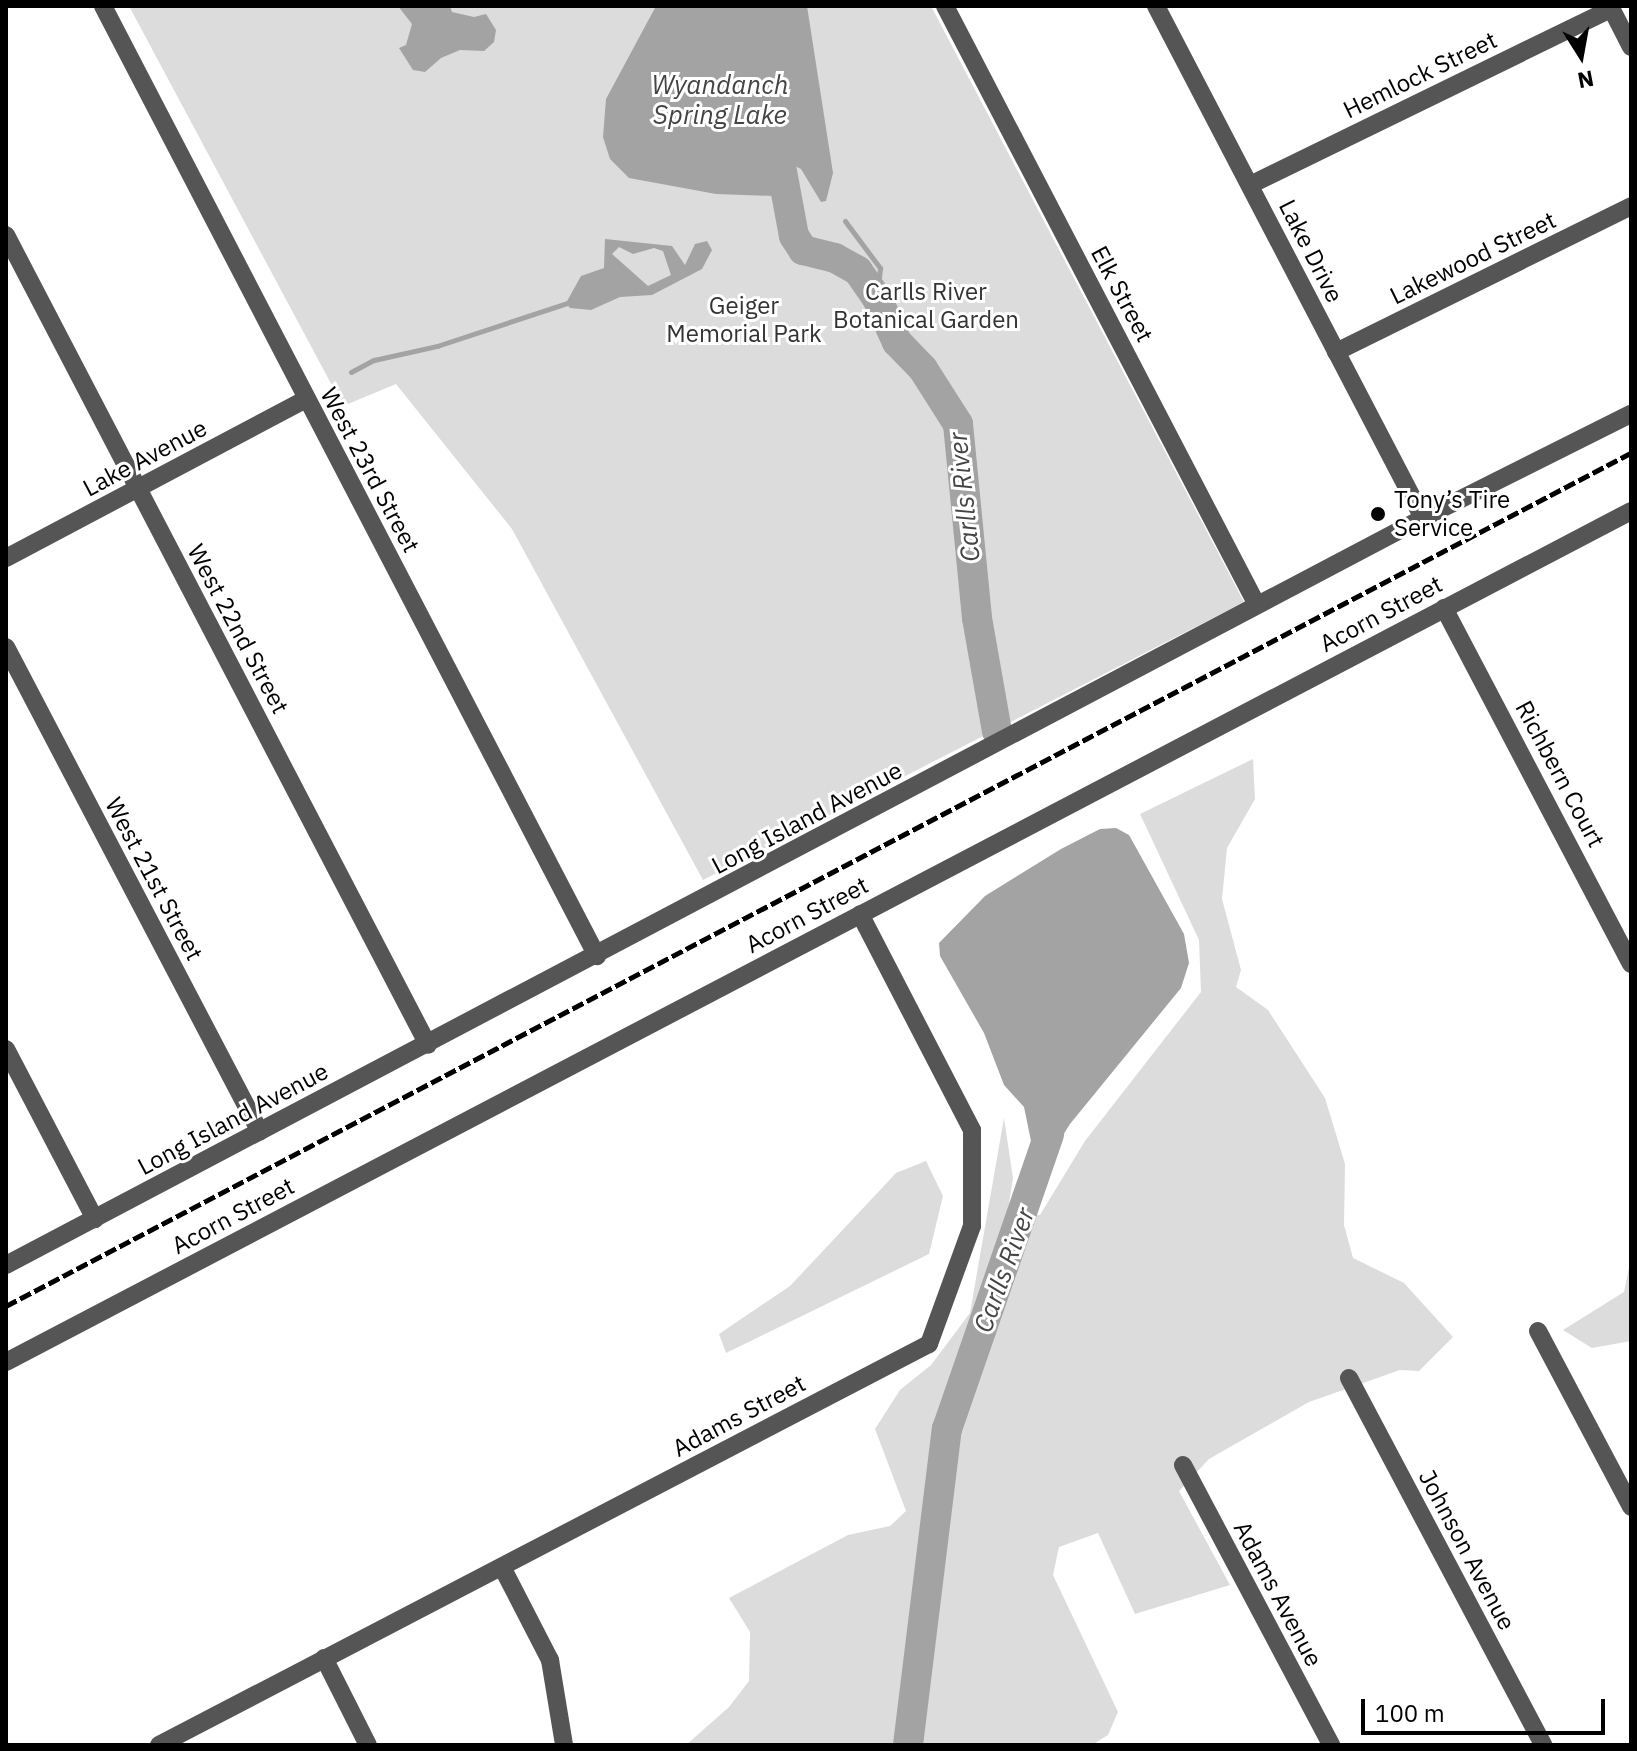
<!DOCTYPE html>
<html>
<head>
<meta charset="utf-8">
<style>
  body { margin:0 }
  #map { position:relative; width:1637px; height:1751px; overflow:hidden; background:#fff; font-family:"IBM Plex Sans",sans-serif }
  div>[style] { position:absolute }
  .green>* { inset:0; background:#dcdcdc }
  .water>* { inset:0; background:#a3a3a3 }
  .stream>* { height:5px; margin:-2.5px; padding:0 2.5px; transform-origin:2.5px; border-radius:2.5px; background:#a3a3a3 }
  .river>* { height:30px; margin:-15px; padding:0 15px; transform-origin:15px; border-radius:15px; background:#a3a3a3 }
  .minor>* { height:18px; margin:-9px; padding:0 9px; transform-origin:9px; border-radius:9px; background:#555 }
  .rail>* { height:5px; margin-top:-2.5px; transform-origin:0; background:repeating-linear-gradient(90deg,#000 0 12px,transparent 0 16px) }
  .dots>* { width:22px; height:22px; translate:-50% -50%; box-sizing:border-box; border:4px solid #fff; border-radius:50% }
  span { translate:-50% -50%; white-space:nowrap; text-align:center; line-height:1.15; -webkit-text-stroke:6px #fff; paint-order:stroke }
  .street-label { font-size:24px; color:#000 }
  .park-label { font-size:24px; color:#333 }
  .poi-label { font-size:24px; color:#000 }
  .left { translate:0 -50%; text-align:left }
  .water-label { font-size:26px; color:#444; font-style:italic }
  .frame { position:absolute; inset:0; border:8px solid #000; pointer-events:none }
  .north { position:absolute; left:1541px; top:16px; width:80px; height:80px; -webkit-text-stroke:6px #fff; paint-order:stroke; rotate:169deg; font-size:22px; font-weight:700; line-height:32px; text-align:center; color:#000 }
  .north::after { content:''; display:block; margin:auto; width:28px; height:36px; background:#000; clip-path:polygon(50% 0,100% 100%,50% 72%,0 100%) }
  .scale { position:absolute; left:1361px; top:1699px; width:244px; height:36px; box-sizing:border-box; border:4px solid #000; border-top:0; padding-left:10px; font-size:24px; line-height:28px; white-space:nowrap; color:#000; -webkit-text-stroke:6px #fff; paint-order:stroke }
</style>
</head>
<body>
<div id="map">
  <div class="green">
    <div style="clip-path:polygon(129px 6px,931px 6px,1244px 602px,703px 880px,512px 529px,396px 384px,343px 406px)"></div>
    <div style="clip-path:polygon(1253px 759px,1255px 799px,1227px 848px,1222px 899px,1241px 970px,1236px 987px,1268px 1010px,1325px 1098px,1345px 1164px,1344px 1225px,1353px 1258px,1404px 1283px,1453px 1337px,1419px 1371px,1400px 1370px,1309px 1402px,1209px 1459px,1179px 1491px,1230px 1585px,1135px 1614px,1098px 1533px,1059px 1547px,1053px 1575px,1118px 1712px,1108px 1735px,1092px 1745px,686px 1745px,729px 1707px,749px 1681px,750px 1632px,729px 1598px,848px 1535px,890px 1526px,906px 1511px,875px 1429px,900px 1390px,931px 1365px,970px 1313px,1004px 1118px,1013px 1178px,1007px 1216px,1040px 1215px,1085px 1141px,1201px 992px,1199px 940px,1140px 814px)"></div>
    <div style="clip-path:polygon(926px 1161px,943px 1196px,929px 1254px,726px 1353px,719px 1334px,790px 1286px,896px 1173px)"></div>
    <div style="clip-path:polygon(1631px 1258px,1631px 1341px,1592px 1348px,1563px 1330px,1624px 1292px)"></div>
  </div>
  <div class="water">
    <div style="clip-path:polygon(398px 6px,450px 6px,452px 12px,474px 17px,486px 14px,496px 30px,494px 42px,484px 51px,460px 50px,441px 58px,425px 72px,413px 70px,399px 48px,406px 45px,412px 24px)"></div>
    <div style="clip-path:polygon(656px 6px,807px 6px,833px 173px,826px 201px,821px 202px,801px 169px,793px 165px,784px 171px,798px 201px,792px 206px,774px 196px,716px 194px,629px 178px,610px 159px,603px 137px,606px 99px)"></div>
    <div style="clip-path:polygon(evenodd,605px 239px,672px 246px,685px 265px,695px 244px,707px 241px,712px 250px,702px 269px,652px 295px,620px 297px,591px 310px,570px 308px,566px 303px,581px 276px,604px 268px,605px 239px,619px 247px,633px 254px,654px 248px,663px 251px,671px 275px,648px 286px,612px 254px,619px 247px)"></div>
    <div style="clip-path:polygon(1116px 828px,1129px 835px,1184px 934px,1189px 963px,1181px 988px,1070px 1124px,1038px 1175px,1024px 1107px,1004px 1085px,984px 1033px,940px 956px,939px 943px,985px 896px,1061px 849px,1100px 829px)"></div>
  </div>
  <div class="stream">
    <div style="left:845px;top:221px;width:59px;rotate:53.3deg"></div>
    <div style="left:880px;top:268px;width:30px;rotate:96deg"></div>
    <div style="left:351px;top:372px;width:26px;rotate:-28deg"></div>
    <div style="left:374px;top:360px;width:65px;rotate:-12.5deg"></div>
    <div style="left:437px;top:346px;width:140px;rotate:-18.3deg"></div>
  </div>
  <div class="river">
    <div style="left:781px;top:166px;width:71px;rotate:79.5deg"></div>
    <div style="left:794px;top:236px;width:17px;rotate:57deg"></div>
    <div style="left:803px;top:250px;width:33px;rotate:14deg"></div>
    <div style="left:835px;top:258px;width:26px;rotate:29deg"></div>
    <div style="left:858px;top:271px;width:33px;rotate:55deg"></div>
    <div style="left:877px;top:298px;width:48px;rotate:65.6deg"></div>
    <div style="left:897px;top:342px;width:37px;rotate:46deg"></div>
    <div style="left:923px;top:369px;width:65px;rotate:57.5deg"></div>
    <div style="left:958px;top:424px;width:195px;rotate:84.4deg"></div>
    <div style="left:977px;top:618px;width:115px;rotate:80deg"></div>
    <div style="left:908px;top:1745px;width:318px;rotate:-83deg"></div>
    <div style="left:947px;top:1429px;width:312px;rotate:-70.9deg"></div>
  </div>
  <div class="minor">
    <div style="left:103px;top:6px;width:1071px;rotate:62.53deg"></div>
    <div style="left:945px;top:6px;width:675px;rotate:62.49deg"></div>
    <div style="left:1156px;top:6px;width:577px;rotate:62.46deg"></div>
    <div style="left:1610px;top:6px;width:46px;rotate:62.9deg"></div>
    <div style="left:1250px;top:185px;width:402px;rotate:-26deg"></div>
    <div style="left:6px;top:235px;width:913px;rotate:62.48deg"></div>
    <div style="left:1336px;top:352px;width:329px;rotate:-26.3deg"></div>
    <div style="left:6px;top:558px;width:340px;rotate:-27.9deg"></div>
    <div style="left:1444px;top:608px;width:402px;rotate:62.3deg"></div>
    <div style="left:6px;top:647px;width:547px;rotate:62.36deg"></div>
    <div style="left:6px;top:1049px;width:192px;rotate:62.4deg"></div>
    <div style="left:6px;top:1265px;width:1602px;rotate:-27.8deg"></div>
    <div style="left:1423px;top:518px;width:233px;rotate:-26.6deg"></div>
    <div style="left:1538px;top:1331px;width:199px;rotate:62.1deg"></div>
    <div style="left:6px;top:1362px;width:1834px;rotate:-27.64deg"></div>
    <div style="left:1349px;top:1378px;width:415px;rotate:62.1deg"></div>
    <div style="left:1183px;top:1465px;width:317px;rotate:62.1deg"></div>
    <div style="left:502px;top:1567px;width:105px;rotate:62.7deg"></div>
    <div style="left:550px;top:1660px;width:86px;rotate:80.6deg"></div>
    <div style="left:324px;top:1658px;width:97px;rotate:63.2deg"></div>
    <div style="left:159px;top:1745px;width:868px;rotate:-27.51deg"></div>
    <div style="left:929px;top:1344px;width:126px;rotate:-70deg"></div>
    <div style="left:972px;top:1226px;width:96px;rotate:-90deg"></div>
    <div style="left:972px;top:1130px;width:243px;rotate:-117.4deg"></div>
  </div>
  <div class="rail">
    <div style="left:6px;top:1306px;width:1835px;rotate:-27.7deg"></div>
  </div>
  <div class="dots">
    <div style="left:1378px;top:514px;background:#000"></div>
  </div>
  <div class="street-label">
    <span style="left:1420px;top:75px;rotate:-26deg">Hemlock Street</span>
    <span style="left:1311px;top:251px;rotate:63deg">Lake Drive</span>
    <span style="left:1473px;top:258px;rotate:-26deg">Lakewood Street</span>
    <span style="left:1122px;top:294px;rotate:62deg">Elk Street</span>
    <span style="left:145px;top:458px;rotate:-28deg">Lake Avenue</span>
    <span style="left:370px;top:470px;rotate:62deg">West 23rd Street</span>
    <span style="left:1381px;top:614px;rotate:-28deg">Acorn Street</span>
    <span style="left:238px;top:629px;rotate:62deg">West 22nd Street</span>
    <span style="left:1560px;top:774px;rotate:62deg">Richbern Court</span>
    <span style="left:807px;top:818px;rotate:-28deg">Long Island Avenue</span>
    <span style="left:154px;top:879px;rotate:62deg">West 21st Street</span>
    <span style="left:807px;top:915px;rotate:-28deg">Acorn Street</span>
    <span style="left:233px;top:1119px;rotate:-28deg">Long Island Avenue</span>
    <span style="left:233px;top:1216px;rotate:-28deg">Acorn Street</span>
    <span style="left:739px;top:1416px;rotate:-28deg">Adams Street</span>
    <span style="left:1467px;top:1550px;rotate:62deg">Johnson Avenue</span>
    <span style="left:1278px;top:1594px;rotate:62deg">Adams Avenue</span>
  </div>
  <div class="park-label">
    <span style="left:926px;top:306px">Carlls River<br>Botanical Garden</span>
    <span style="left:744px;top:320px">Geiger<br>Memorial Park</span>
  </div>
  <div class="poi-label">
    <span class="left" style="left:1394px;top:514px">Tony’s Tire<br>Service</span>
  </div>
  <div class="water-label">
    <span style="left:720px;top:100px">Wyandanch<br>Spring Lake</span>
    <span style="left:964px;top:497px;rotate:-96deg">Carlls River</span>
    <span style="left:1004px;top:1270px;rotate:-70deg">Carlls River</span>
  </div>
  <div class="frame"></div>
  <div class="north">N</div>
  <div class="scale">100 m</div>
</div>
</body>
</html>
